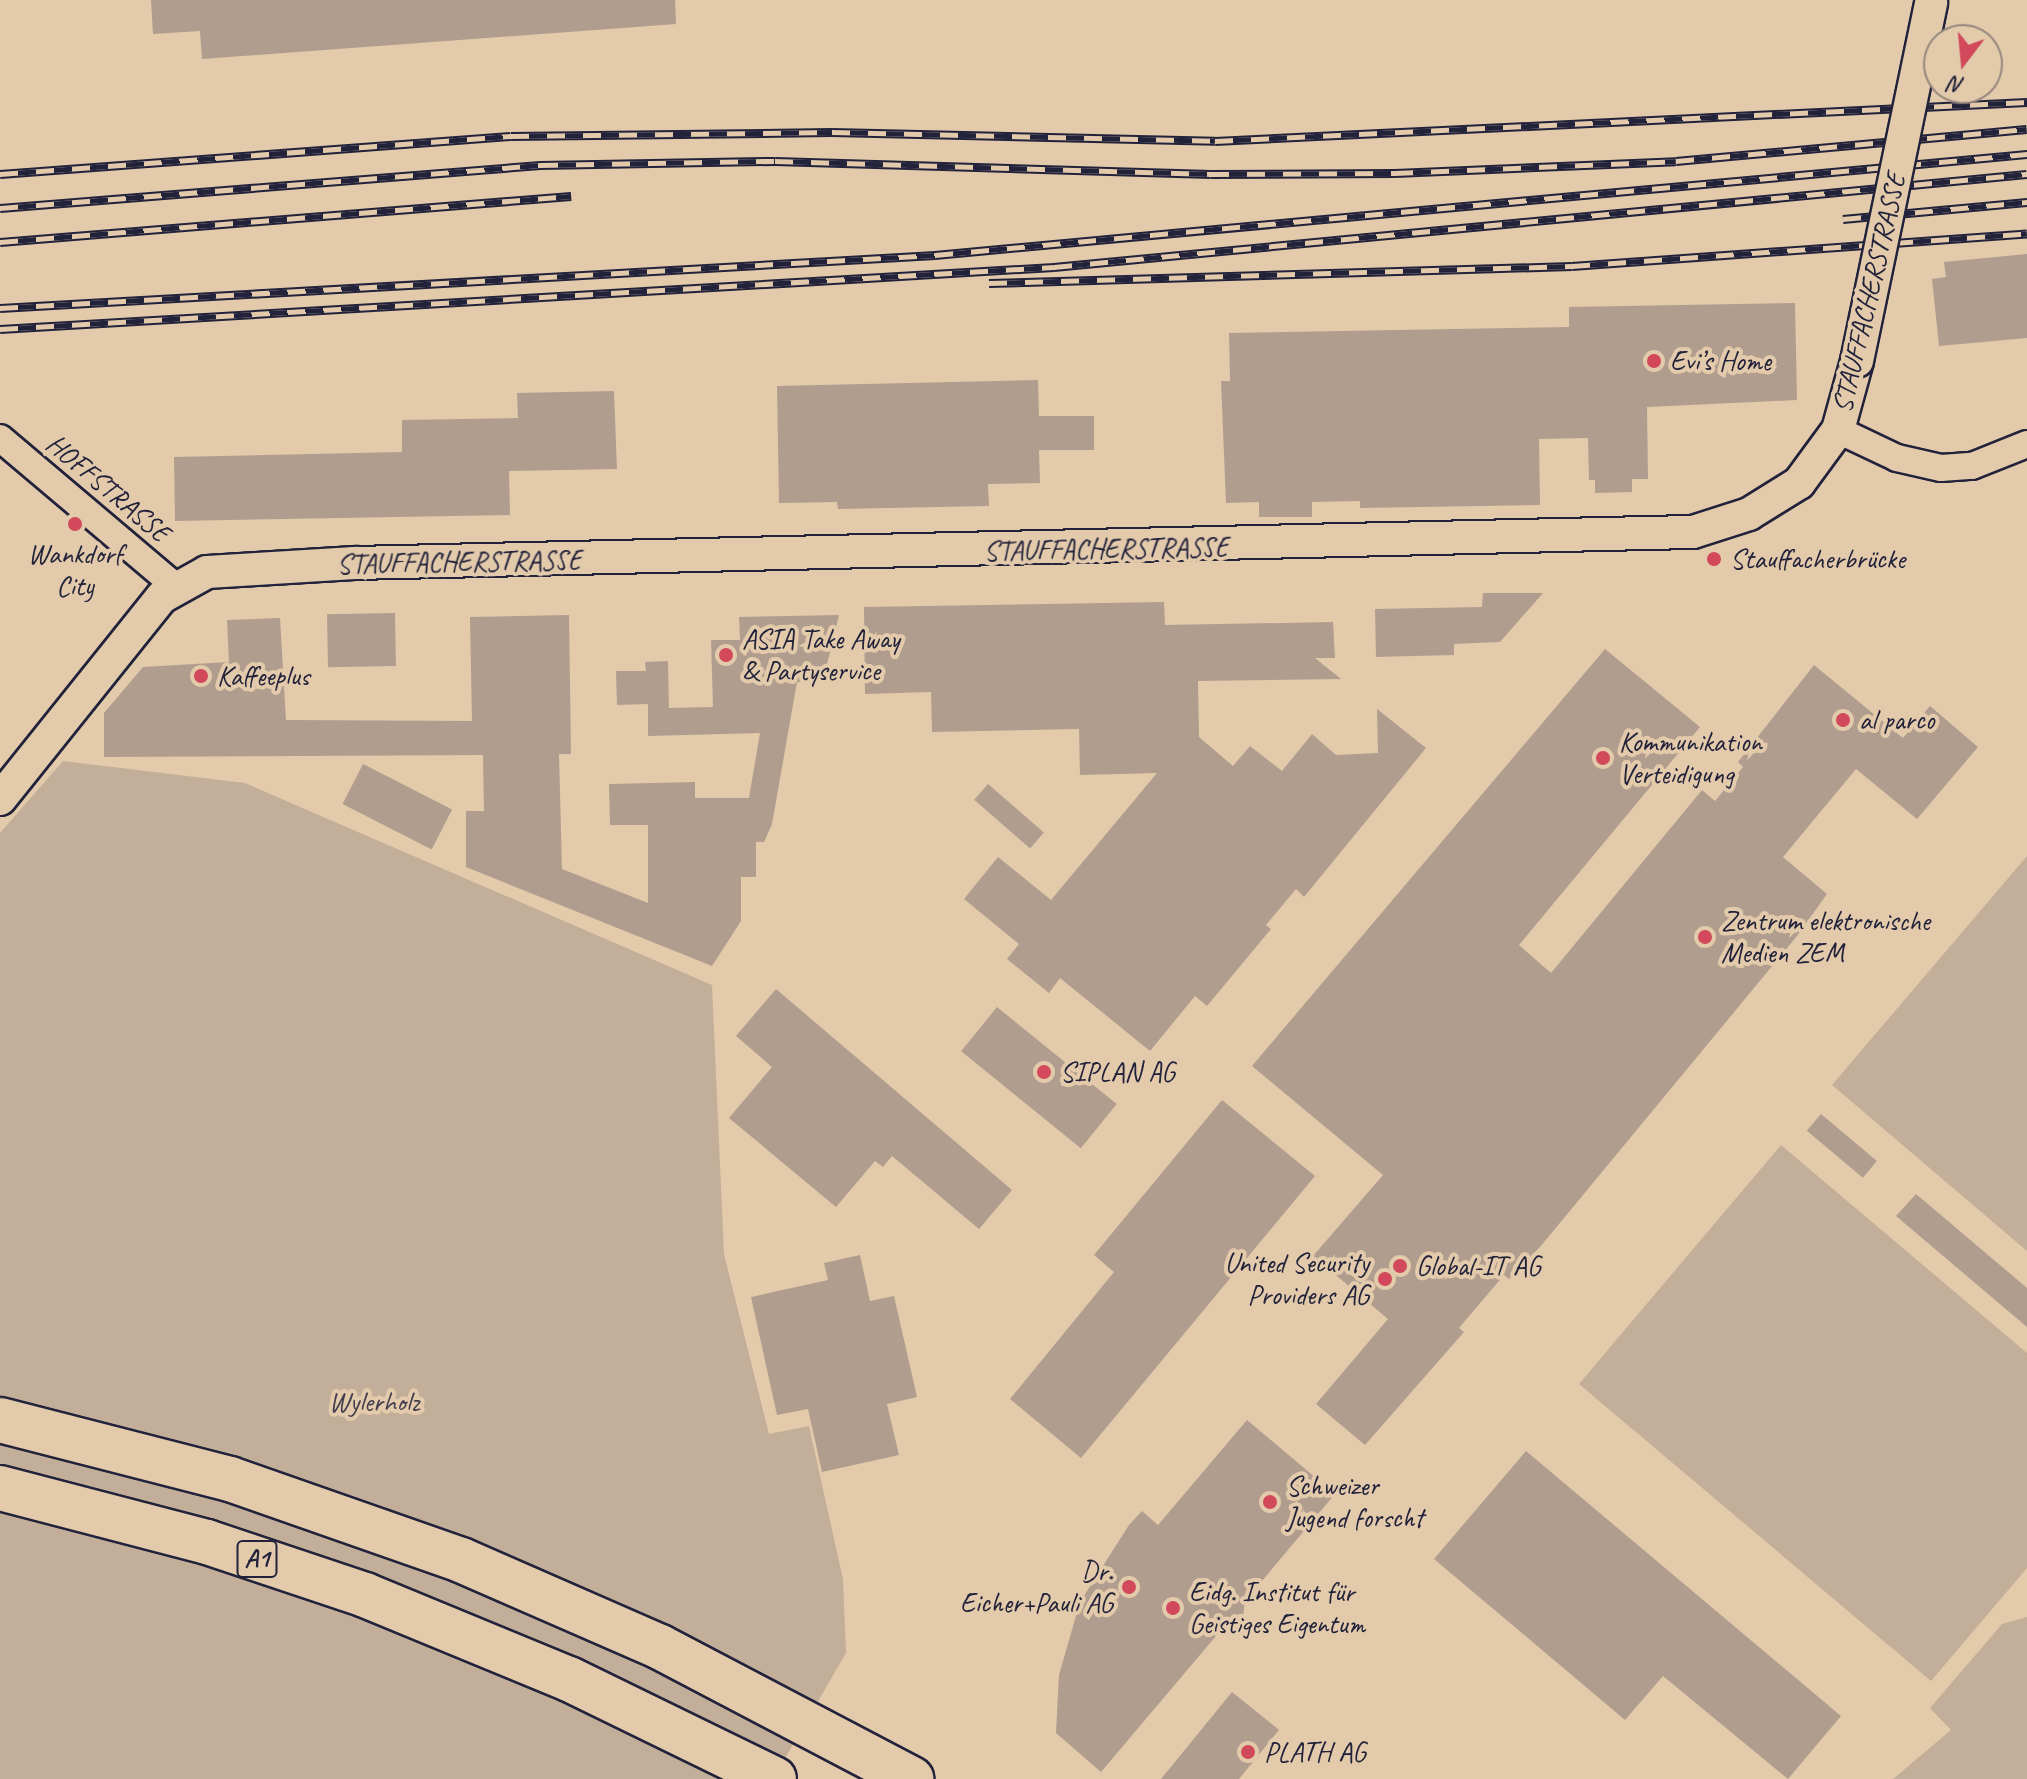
<!DOCTYPE html>
<html>
<head>
<meta charset="utf-8">
<style>
  body { margin:0 }
  #map { position:relative; width:2027px; height:1779px; overflow:hidden; background:#e2caab; font-family:Caveat,sans-serif }
  div>[style] { position:absolute }
  .green>* { inset:0; background:#c3af99 }
  .building>* { inset:0; background:#b09d8e; transform-origin:0 0 }
  .roads { filter:drop-shadow(2px 0 #22223b) drop-shadow(-2px 0 #22223b) drop-shadow(0 2px #22223b) drop-shadow(0 -2px #22223b) }
  .minor>* { height:26px; margin:-13px; padding:0 13px; transform-origin:13px; border-radius:13px; background:#e2caab }
  .tertiary>* { height:32px; margin:-16px; padding:0 16px; transform-origin:16px; border-radius:16px; background:#e2caab }
  .motorway>* { height:44px; margin:-22px; padding:0 22px; transform-origin:22px; border-radius:22px; background:#e2caab }
  .rail>* { height:9px; margin-top:-4.5px; transform-origin:0; background:repeating-linear-gradient(90deg,#e2caab 0 18px,#22223b 0 36px); box-sizing:border-box; border-block:2px solid #22223b }
  .bridges { filter:drop-shadow(2px 0 #22223b) drop-shadow(-2px 0 #22223b) drop-shadow(0 2px #22223b) drop-shadow(0 -2px #22223b) }
  .tertiary-bridge>* { height:32px; margin:-16px; padding:0 16px; transform-origin:16px; border-radius:16px; background:#e2caab }
  .dots>* { width:22px; height:22px; translate:-50% -50%; box-sizing:border-box; border:4px solid #e2caab; border-radius:50% }
  span { translate:-50% -50%; white-space:nowrap; text-align:center; line-height:1.15; -webkit-text-stroke:8px #e2caab; paint-order:stroke }
  .shield-label span { padding:2px 6px; background:#e2caab; border:2px solid; border-radius:6px; -webkit-text-stroke-width:0 }
  .shield-label { font-size:26px; color:#22223b; font-weight:700 }
  .street-label { font-size:28px; color:#22223b }
  .poi-label { font-size:28px; color:#22223b }
  .left { translate:0 -50%; text-align:left }
  .right { translate:-100% -50%; text-align:right }
  .park-label { font-size:28px; color:#423e4e }
  .north { position:absolute; left:1923px; top:24px; width:80px; height:80px; box-sizing:border-box; background:#e2caab; border:2px solid #95877e; border-radius:50%; rotate:196deg; font-size:22px; font-weight:700; line-height:32px; text-align:center; color:#22223b }
  .north::after { content:''; display:block; margin:auto; width:28px; height:36px; background:#d1495b; clip-path:polygon(50% 0,100% 100%,50% 72%,0 100%) }
</style>
</head>
<body>
<div id="map">
  <div class="green">
    <div style="clip-path:polygon(63px 761px,245px 783px,712px 985px,724px 1254px,769px 1434px,809px 1426px,843px 1579px,846px 1653px,773px 1779px,0 1779px,0 833px)"></div>
    <div style="clip-path:polygon(2027px 856px,2027px 1251px,1832px 1085px)"></div>
    <div style="clip-path:polygon(1781px 1145px,2027px 1353px,2027px 1568px,1931px 1681px,1579px 1384px)"></div>
    <div style="clip-path:polygon(2027px 1617px,2027px 1779px,1893px 1779px,1951px 1730px,1930px 1708px,2002px 1624px)"></div>
  </div>
  <div class="building">
    <div style="clip-path:polygon(151px 0,675px 0,676px 24px,202px 59px,200px 31px,153px 34px)"></div>
    <div style="clip-path:polygon(2027px 254px,2027px 338px,1939px 346px,1932px 279px,1946px 277px,1944px 262px)"></div>
    <div style="clip-path:polygon(1795px 303px,1797px 400px,1647px 407px,1648px 479px,1632px 479px,1632px 492px,1595px 493px,1595px 480px,1589px 480px,1588px 438px,1539px 439px,1540px 505px,1360px 508px,1360px 501px,1312px 502px,1312px 517px,1259px 517px,1259px 502px,1226px 503px,1221px 381px,1230px 381px,1229px 333px,1569px 327px,1569px 307px)"></div>
    <div style="clip-path:polygon(1038px 380px,1039px 416px,1094px 416px,1094px 450px,1039px 450px,1040px 483px,988px 484px,989px 506px,838px 509px,837px 502px,779px 503px,777px 386px)"></div>
    <div style="clip-path:polygon(614px 391px,617px 469px,509px 471px,510px 515px,175px 521px,174px 457px,402px 452px,402px 420px,518px 418px,517px 393px)"></div>
    <div style="clip-path:polygon(1483px 593px,1543px 593px,1500px 642px,1454px 644px,1454px 655px,1376px 657px,1375px 609px,1482px 607px)"></div>
    <div style="clip-path:polygon(1164px 602px,1165px 625px,1333px 622px,1335px 658px,1315px 658px,1341px 679px,1198px 681px,1199px 737px,1233px 766px,1250px 746px,1282px 771px,1312px 734px,1336px 755px,1378px 753px,1377px 709px,1426px 748px,1304px 897px,1296px 889px,1266px 925px,1271px 929px,1207px 1006px,1195px 996px,1150px 1051px,1060px 978px,1049px 993px,1007px 959px,1019px 944px,964px 899px,998px 857px,1051px 900px,1157px 773px,1080px 775px,1079px 729px,932px 732px,931px 692px,865px 694px,864px 607px)"></div>
    <div style="left:395px;top:613px;width:53px;height:68px;rotate:89deg"></div>
    <div style="clip-path:polygon(569px 615px,571px 754px,559px 754px,562px 869px,648px 903px,648px 825px,610px 825px,609px 784px,695px 782px,695px 798px,749px 798px,760px 733px,648px 736px,648px 704px,617px 705px,616px 671px,646px 671px,645px 662px,668px 661px,669px 708px,713px 707px,711px 640px,740px 640px,739px 617px,839px 615px,823px 681px,797px 682px,772px 824px,764px 842px,756px 842px,756px 877px,741px 877px,741px 921px,712px 966px,466px 867px,466px 811px,484px 811px,483px 755px,104px 757px,104px 713px,143px 667px,229px 662px,227px 620px,280px 618px,286px 720px,472px 721px,470px 617px)"></div>
    <div style="clip-path:polygon(1605px 649px,1700px 727px,1519px 945px,1551px 973px,1702px 790px,1715px 801px,1743px 767px,1738px 762px,1814px 665px,1903px 738px,1930px 706px,1978px 747px,1917px 819px,1856px 769px,1783px 857px,1827px 894px,1797px 936px,1540px 1247px,1509px 1279px,1504px 1275px,1459px 1328px,1464px 1332px,1365px 1445px,1316px 1404px,1388px 1319px,1313px 1256px,1383px 1175px,1252px 1066px)"></div>
    <div style="left:363px;top:764px;width:100px;height:45px;rotate:27deg"></div>
    <div style="left:988px;top:784px;width:74px;height:21px;rotate:41deg"></div>
    <div style="clip-path:polygon(776px 989px,1012px 1190px,979px 1229px,892px 1156px,883px 1167px,875px 1161px,836px 1207px,729px 1118px,772px 1067px,736px 1036px)"></div>
    <div style="left:997px;top:1007px;width:154px;height:57px;rotate:39deg"></div>
    <div style="clip-path:polygon(1222px 1100px,1315px 1176px,1081px 1458px,1010px 1399px,1114px 1272px,1094px 1255px)"></div>
    <div style="left:1821px;top:1114px;width:73px;height:22px;rotate:40deg"></div>
    <div style="clip-path:polygon(1916px 1194px,2027px 1288px,2027px 1327px,1896px 1216px)"></div>
    <div style="clip-path:polygon(860px 1255px,870px 1301px,894px 1296px,917px 1397px,887px 1404px,899px 1455px,822px 1472px,808px 1409px,777px 1415px,751px 1297px,828px 1280px,824px 1263px)"></div>
    <div style="clip-path:polygon(1247px 1420px,1335px 1494px,1245px 1601px,1243px 1617px,1227px 1623px,1101px 1772px,1056px 1733px,1059px 1675px,1080px 1602px,1129px 1525px,1142px 1511px,1158px 1525px)"></div>
    <div style="clip-path:polygon(1526px 1451px,1841px 1716px,1788px 1779px,1663px 1676px,1625px 1720px,1434px 1559px)"></div>
    <div style="clip-path:polygon(1232px 1692px,1279px 1730px,1239px 1779px,1161px 1779px)"></div>
  </div>
  <div class="roads">
    <div class="minor">
      <div style="left:1838px;top:430px;width:65px;rotate:25.4deg"></div>
      <div style="left:1897px;top:458px;width:45px;rotate:12.8deg"></div>
      <div style="left:1941px;top:468px;width:31px;rotate:-4deg"></div>
      <div style="left:1972px;top:466px;width:59px;rotate:-21.8deg"></div>
      <div style="left:0;top:438px;width:229px;rotate:40.2deg"></div>
    </div>
    <div class="tertiary">
      <div style="left:0;top:799px;width:259px;rotate:-51.3deg"></div>
      <div style="left:162px;top:597px;width:51px;rotate:-29.1deg"></div>
      <div style="left:207px;top:572px;width:148px;rotate:-3.5deg"></div>
      <div style="left:355px;top:563px;width:1338px;rotate:-1.33deg"></div>
      <div style="left:1693px;top:532px;width:59px;rotate:-17.8deg"></div>
      <div style="left:1749px;top:514px;width:59px;rotate:-31.8deg"></div>
      <div style="left:1799px;top:483px;width:66px;rotate:-53.7deg"></div>
      <div style="left:1838px;top:430px;width:72px;rotate:-74.6deg"></div>
    </div>
    <div class="motorway">
      <div style="left:0;top:1420px;width:237px;rotate:14.4deg"></div>
      <div style="left:230px;top:1479px;width:245px;rotate:19.3deg"></div>
      <div style="left:461px;top:1560px;width:217px;rotate:23.6deg"></div>
      <div style="left:660px;top:1647px;width:284px;rotate:27.7deg"></div>
      <div style="left:0;top:1488px;width:214px;rotate:14.6deg"></div>
      <div style="left:207px;top:1542px;width:167px;rotate:18.5deg"></div>
      <div style="left:365px;top:1595px;width:221px;rotate:22.4deg"></div>
      <div style="left:569px;top:1679px;width:228px;rotate:26deg"></div>
    </div>
  </div>
  <div class="rail">
    <div style="left:0;top:174px;width:512px;rotate:-4.25deg"></div>
    <div style="left:511px;top:136px;width:321px;rotate:-0.7deg"></div>
    <div style="left:832px;top:132px;width:383px;rotate:1.3deg"></div>
    <div style="left:1215px;top:141px;width:813px;rotate:-2.75deg"></div>
    <div style="left:0;top:208px;width:542px;rotate:-4.55deg"></div>
    <div style="left:540px;top:165px;width:235px;rotate:-1deg"></div>
    <div style="left:775px;top:161px;width:436px;rotate:1.7deg"></div>
    <div style="left:1211px;top:174px;width:184px;rotate:-0.3deg"></div>
    <div style="left:1395px;top:173px;width:281px;rotate:-2.4deg"></div>
    <div style="left:1676px;top:161px;width:352px;rotate:-5.2deg"></div>
    <div style="left:1843px;top:219px;width:185px;rotate:-5.3deg"></div>
    <div style="left:0;top:242px;width:573px;rotate:-4.61deg"></div>
    <div style="left:989px;top:283px;width:583px;rotate:-1.67deg"></div>
    <div style="left:1572px;top:266px;width:456px;rotate:-4.1deg"></div>
    <div style="left:0;top:308px;width:937px;rotate:-3.24deg"></div>
    <div style="left:935px;top:255px;width:1097px;rotate:-5.28deg"></div>
    <div style="left:0;top:329px;width:1056px;rotate:-3.37deg"></div>
    <div style="left:1054px;top:267px;width:977px;rotate:-5.46deg"></div>
  </div>
  <div class="bridges">
    <div class="tertiary-bridge">
      <div style="left:1857px;top:361px;width:366px;rotate:-78.3deg"></div>
    </div>
  </div>
  <div class="dots">
    <div style="left:1654px;top:361px;background:#d1495b"></div>
    <div style="left:75px;top:524px;background:#d1495b"></div>
    <div style="left:1714px;top:559px;background:#d1495b"></div>
    <div style="left:726px;top:655px;background:#d1495b"></div>
    <div style="left:201px;top:676px;background:#d1495b"></div>
    <div style="left:1843px;top:720px;background:#d1495b"></div>
    <div style="left:1603px;top:758px;background:#d1495b"></div>
    <div style="left:1705px;top:937px;background:#d1495b"></div>
    <div style="left:1044px;top:1072px;background:#d1495b"></div>
    <div style="left:1400px;top:1266px;background:#d1495b"></div>
    <div style="left:1385px;top:1279px;background:#d1495b"></div>
    <div style="left:1270px;top:1502px;background:#d1495b"></div>
    <div style="left:1129px;top:1587px;background:#d1495b"></div>
    <div style="left:1173px;top:1608px;background:#d1495b"></div>
    <div style="left:1248px;top:1752px;background:#d1495b"></div>
  </div>
  <div class="shield-label">
    <span style="left:257px;top:1559px">A1</span>
  </div>
  <div class="street-label">
    <span style="left:1869px;top:293px;rotate:-77deg">STAUFFACHERSTRASSE</span>
    <span style="left:108px;top:488px;rotate:40deg">HOFFSTRASSE</span>
    <span style="left:1106px;top:549px;rotate:-1deg">STAUFFACHERSTRASSE</span>
    <span style="left:459px;top:562px;rotate:-1deg">STAUFFACHERSTRASSE</span>
  </div>
  <div class="poi-label">
    <span class="left" style="left:1670px;top:361px">Evi’s Home</span>
    <span style="left:75px;top:570px">Wankdorf<br>City</span>
    <span class="left" style="left:1730px;top:559px">Stauffacherbrücke</span>
    <span class="left" style="left:742px;top:655px">ASIA Take Away<br>&amp; Partyservice</span>
    <span class="left" style="left:217px;top:676px">Kaffeeplus</span>
    <span class="left" style="left:1859px;top:720px">al parco</span>
    <span class="left" style="left:1619px;top:758px">Kommunikation<br>Verteidigung</span>
    <span class="left" style="left:1721px;top:937px">Zentrum elektronische<br>Medien ZEM</span>
    <span class="left" style="left:1060px;top:1072px">SIPLAN AG</span>
    <span class="right" style="left:1369px;top:1279px">United Security<br>Providers AG</span>
    <span class="left" style="left:1416px;top:1266px">Global-IT AG</span>
    <span class="left" style="left:1286px;top:1502px">Schweizer<br>Jugend forscht</span>
    <span class="right" style="left:1113px;top:1587px">Dr.<br>Eicher+Pauli AG</span>
    <span class="left" style="left:1189px;top:1608px">Eidg. Institut für<br>Geistiges Eigentum</span>
    <span class="left" style="left:1264px;top:1752px">PLATH AG</span>
  </div>
  <div class="park-label">
    <span style="left:374px;top:1402px">Wylerholz</span>
  </div>
  <div class="north">N</div>
</div>
</body>
</html>
